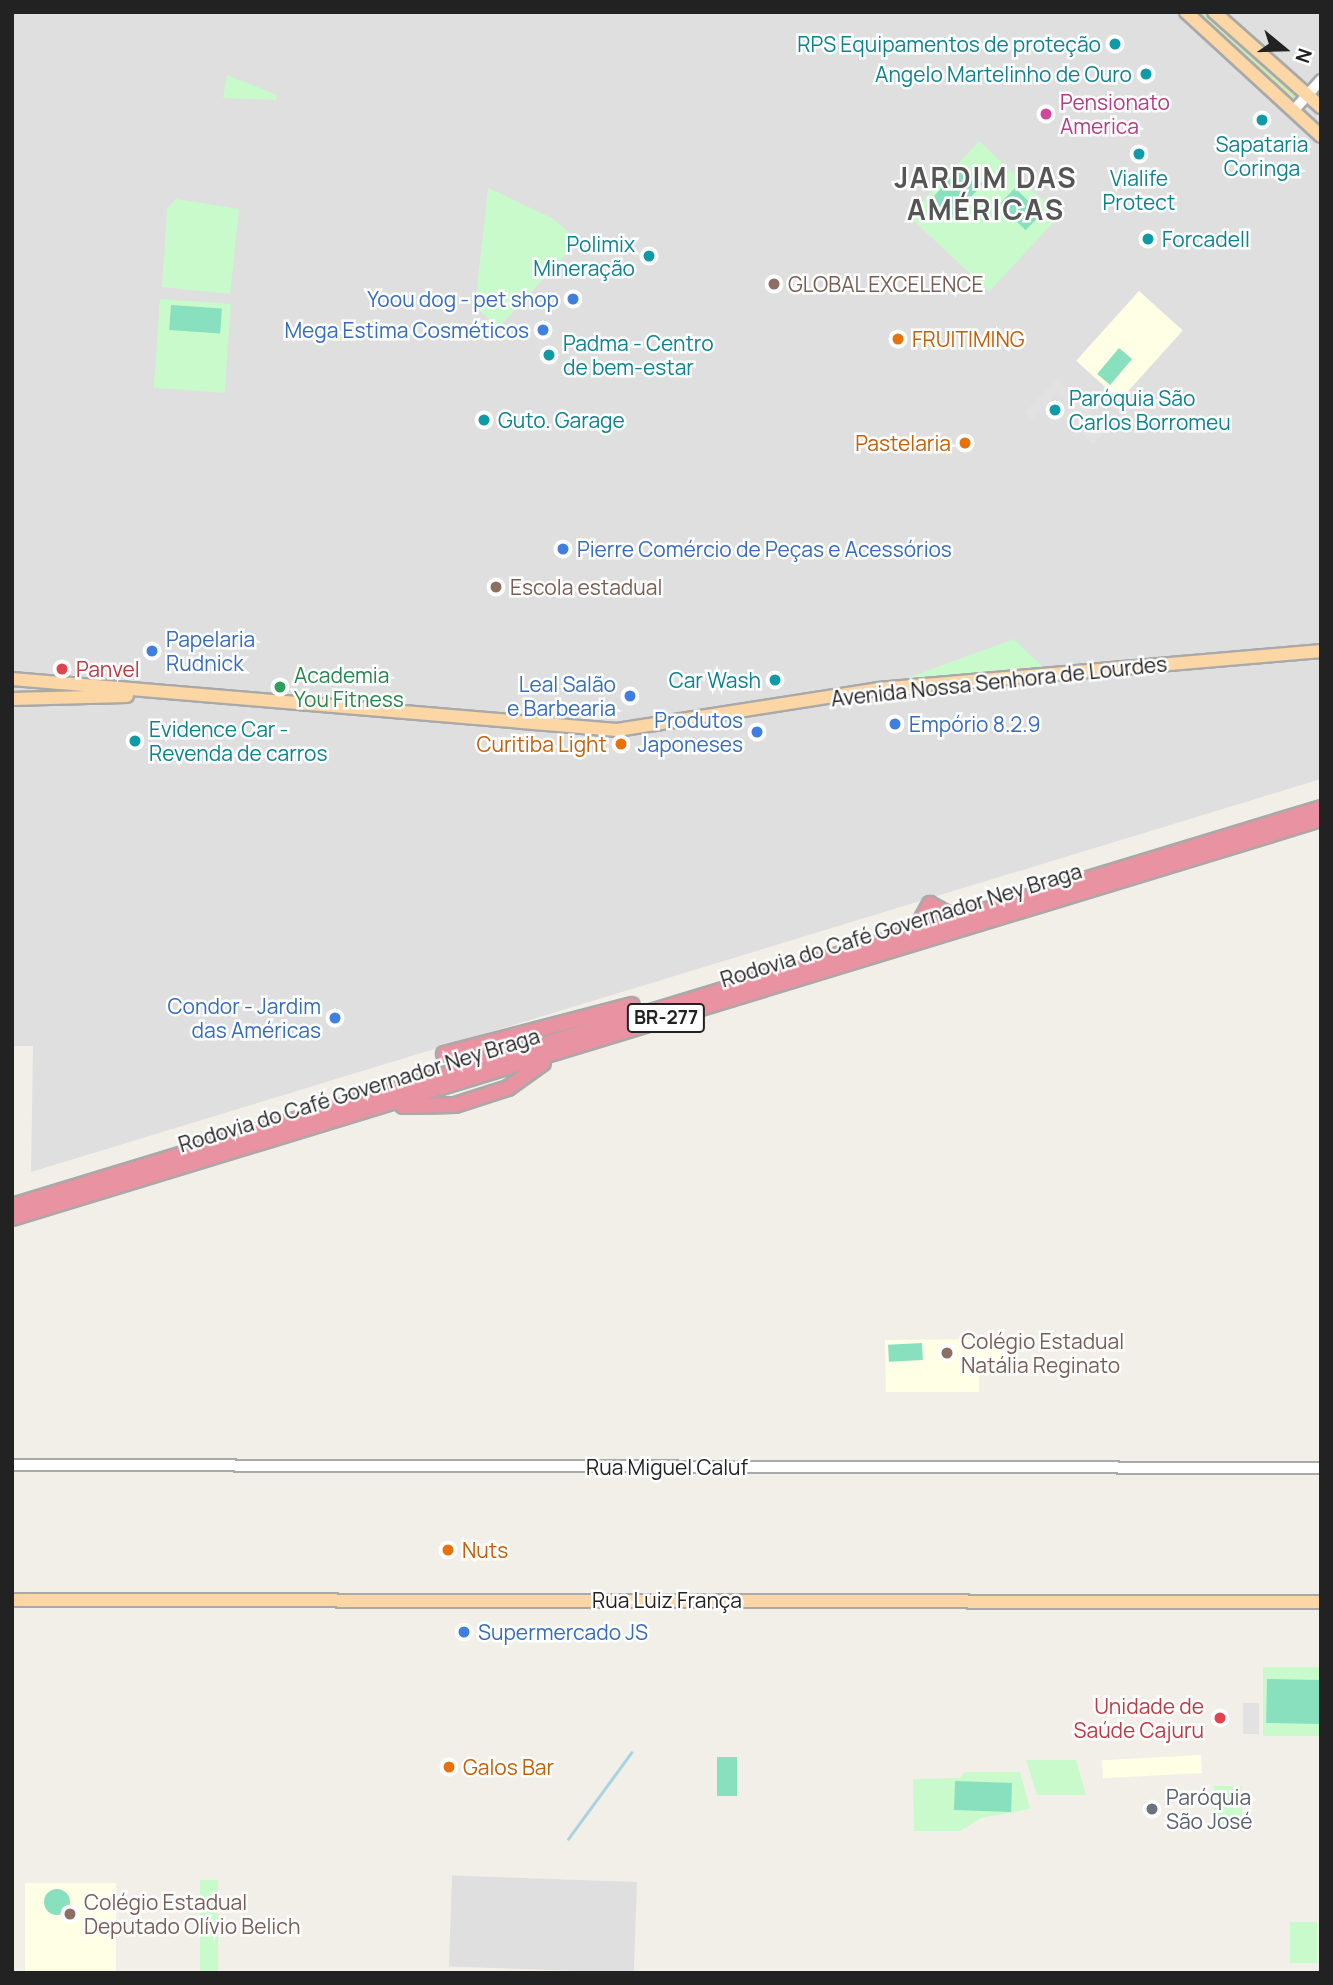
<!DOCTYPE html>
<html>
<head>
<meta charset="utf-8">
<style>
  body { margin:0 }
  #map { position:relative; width:1333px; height:1985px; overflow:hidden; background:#f2efe9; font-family:Manrope,sans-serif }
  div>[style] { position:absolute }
  .residential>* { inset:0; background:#e0dfdf; transform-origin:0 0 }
  .education>* { inset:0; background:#ffffe5; transform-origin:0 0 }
  .grass>* { inset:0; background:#cdebb0 }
  .park>* { inset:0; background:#c8facc; transform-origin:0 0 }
  .pitch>* { inset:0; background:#88e0be; transform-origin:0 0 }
  .round { border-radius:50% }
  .parking>* { inset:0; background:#e2e2e2; transform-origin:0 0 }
  .stream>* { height:2.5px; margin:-1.25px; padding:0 1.25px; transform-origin:1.25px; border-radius:1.25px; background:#aad3df }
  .roads { filter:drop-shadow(2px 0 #a9a9a9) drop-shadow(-2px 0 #a9a9a9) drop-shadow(0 2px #a9a9a9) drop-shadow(0 -2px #a9a9a9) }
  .minor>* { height:10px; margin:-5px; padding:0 5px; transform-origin:5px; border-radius:5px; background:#fff }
  .major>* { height:12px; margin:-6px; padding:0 6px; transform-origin:6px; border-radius:6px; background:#fcd6a4 }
  .highway>* { height:14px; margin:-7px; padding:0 7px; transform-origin:7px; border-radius:7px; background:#e892a2 }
  .dots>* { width:19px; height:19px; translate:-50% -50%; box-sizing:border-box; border:4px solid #fff; border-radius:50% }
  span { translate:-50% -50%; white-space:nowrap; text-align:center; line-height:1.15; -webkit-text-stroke:5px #fff; paint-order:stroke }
  .shield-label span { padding:2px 5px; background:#fff; border:2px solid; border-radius:5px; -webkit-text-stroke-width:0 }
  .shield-label { font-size:19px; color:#222; font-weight:700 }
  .culture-label { font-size:21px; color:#0d838f }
  .right { translate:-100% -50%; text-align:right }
  .left { translate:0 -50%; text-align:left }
  .hotel-label { font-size:21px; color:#b23c85 }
  .education-label { font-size:21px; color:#785e54 }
  .shop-label { font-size:21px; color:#366cbe }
  .food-label { font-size:21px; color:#c56008 }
  .health-label { font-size:21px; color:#be3a42 }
  .leisure-label { font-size:21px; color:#27864d }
  .street-label { font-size:21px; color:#222 }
  .worship-label { font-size:21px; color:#5b616d }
  .district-label { font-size:28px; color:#555; font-weight:700; letter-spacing:2px }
  .frame { position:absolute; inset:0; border:14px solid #222; pointer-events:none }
  .north { position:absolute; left:1249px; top:14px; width:70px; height:70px; -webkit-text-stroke:5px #fff; paint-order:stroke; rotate:109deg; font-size:19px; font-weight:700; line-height:28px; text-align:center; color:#222 }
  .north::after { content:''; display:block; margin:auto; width:24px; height:32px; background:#222; clip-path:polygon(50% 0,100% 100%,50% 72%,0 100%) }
</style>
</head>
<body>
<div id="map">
  <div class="residential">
    <div style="clip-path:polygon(12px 12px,1321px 12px,1321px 779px,31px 1172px,33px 1046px,12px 1046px)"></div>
    <div style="left:637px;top:1882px;width:91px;height:185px;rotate:92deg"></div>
  </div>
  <div class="education">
    <div style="left:1139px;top:291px;width:59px;height:94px;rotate:42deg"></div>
    <div style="clip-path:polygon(1008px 1339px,1009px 1367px,979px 1367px,979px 1392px,886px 1392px,885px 1340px)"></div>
    <div style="left:1201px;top:1755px;width:18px;height:99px;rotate:87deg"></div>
    <div style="left:25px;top:1883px;width:91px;height:90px"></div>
  </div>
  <div class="grass">
    <div style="clip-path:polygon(1194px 12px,1210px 12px,1297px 94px,1296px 101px)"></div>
  </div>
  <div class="park">
    <div style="clip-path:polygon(227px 75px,277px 95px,276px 100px,223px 98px)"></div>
    <div style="left:979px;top:141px;width:110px;height:103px;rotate:43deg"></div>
    <div style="clip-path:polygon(488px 188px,554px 219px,578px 241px,499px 327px,475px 307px)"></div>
    <div style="clip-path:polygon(176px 199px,239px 209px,230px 294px,162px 287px,167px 209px)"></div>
    <div style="left:160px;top:299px;width:71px;height:89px;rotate:4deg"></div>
    <div style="clip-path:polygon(1014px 639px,1047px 671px,894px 683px)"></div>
    <div style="left:1263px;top:1667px;width:58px;height:69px"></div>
    <div style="clip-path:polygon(1026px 1760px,1076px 1760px,1086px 1795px,1037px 1795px)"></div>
    <div style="clip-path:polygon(965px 1772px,1020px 1772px,1030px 1809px,981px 1818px,960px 1831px,914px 1831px,913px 1779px,960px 1778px)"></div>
    <div style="left:1214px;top:1786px;width:28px;height:45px"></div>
    <div style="left:200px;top:1880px;width:18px;height:93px"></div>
    <div style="left:1290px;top:1922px;width:27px;height:41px"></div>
  </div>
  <div class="pitch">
    <div style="left:962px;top:165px;width:28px;height:48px;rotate:42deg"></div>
    <div style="left:1015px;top:188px;width:37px;height:23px;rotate:44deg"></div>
    <div style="left:171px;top:305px;width:51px;height:25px;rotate:4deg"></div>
    <div style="left:1119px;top:348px;width:17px;height:34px;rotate:40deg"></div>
    <div style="left:922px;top:1343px;width:17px;height:34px;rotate:87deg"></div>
    <div style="left:1267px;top:1679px;width:54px;height:44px;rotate:1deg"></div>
    <div style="left:717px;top:1757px;width:20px;height:39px"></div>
    <div style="left:1012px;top:1783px;width:29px;height:57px;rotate:92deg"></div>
    <div class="round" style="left:44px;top:1889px;width:26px;height:26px"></div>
  </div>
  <div class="parking">
    <div style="clip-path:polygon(1056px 379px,1108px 428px,1093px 444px,1064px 417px,1073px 407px,1058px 392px,1032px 419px,1025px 413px)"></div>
    <div style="left:1243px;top:1703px;width:16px;height:31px"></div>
  </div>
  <div class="stream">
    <div style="left:568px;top:1839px;width:107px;rotate:-53.8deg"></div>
  </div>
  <div class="roads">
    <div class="minor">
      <div style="left:1293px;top:111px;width:42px;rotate:-47.9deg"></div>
      <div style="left:12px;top:1465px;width:1309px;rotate:0.13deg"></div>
    </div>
    <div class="major">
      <div style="left:1186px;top:12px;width:183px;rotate:42.6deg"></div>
      <div style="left:1214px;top:12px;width:143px;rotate:41.6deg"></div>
      <div style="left:12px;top:679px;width:607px;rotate:4.82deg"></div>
      <div style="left:617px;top:730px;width:264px;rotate:-8.9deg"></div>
      <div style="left:878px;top:689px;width:445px;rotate:-4.9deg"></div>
      <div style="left:12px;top:699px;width:115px;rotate:-1.5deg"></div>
      <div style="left:12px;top:1600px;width:1309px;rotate:0.09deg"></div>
    </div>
    <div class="highway">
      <div style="left:915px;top:931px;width:31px;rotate:-61deg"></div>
      <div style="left:930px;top:904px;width:31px;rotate:29deg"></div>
      <div style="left:444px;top:1054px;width:194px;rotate:-14.6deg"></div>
      <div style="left:403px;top:1106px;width:52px;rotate:-1.1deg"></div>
      <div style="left:455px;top:1105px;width:56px;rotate:-17.8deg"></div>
      <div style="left:508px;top:1088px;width:43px;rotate:-35.5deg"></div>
      <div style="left:12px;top:1206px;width:1368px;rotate:-16.91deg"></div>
      <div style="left:12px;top:1218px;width:1368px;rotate:-16.95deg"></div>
    </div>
  </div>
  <div class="dots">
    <div style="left:1115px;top:44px;background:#0f9aa8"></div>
    <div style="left:1146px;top:74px;background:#0f9aa8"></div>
    <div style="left:1046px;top:114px;background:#d1479c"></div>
    <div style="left:1262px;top:120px;background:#0f9aa8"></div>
    <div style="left:1139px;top:154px;background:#0f9aa8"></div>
    <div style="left:1148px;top:239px;background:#0f9aa8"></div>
    <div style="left:649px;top:256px;background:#0f9aa8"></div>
    <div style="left:774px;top:284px;background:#8d6e63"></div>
    <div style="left:573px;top:299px;background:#3f7fe0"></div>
    <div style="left:543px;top:330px;background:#3f7fe0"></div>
    <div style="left:898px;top:339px;background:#e8710a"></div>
    <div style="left:549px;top:355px;background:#0f9aa8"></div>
    <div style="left:1055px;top:410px;background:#0f9aa8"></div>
    <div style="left:484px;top:420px;background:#0f9aa8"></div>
    <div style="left:965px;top:443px;background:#e8710a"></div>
    <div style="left:563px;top:549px;background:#3f7fe0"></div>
    <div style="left:496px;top:587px;background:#8d6e63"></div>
    <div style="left:152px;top:651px;background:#3f7fe0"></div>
    <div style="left:62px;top:669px;background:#e0444e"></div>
    <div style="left:775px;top:680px;background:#0f9aa8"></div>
    <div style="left:280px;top:687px;background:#2e9e5b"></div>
    <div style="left:630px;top:696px;background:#3f7fe0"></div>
    <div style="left:895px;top:724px;background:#3f7fe0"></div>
    <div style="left:757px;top:732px;background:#3f7fe0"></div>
    <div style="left:135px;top:741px;background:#0f9aa8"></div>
    <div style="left:621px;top:744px;background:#e8710a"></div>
    <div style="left:335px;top:1018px;background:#3f7fe0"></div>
    <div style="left:947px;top:1353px;background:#8d6e63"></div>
    <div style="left:448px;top:1550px;background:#e8710a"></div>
    <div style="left:464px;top:1632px;background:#3f7fe0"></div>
    <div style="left:1220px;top:1718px;background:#e0444e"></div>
    <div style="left:449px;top:1767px;background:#e8710a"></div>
    <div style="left:1152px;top:1809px;background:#6b7280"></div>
    <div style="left:70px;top:1914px;background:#8d6e63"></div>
  </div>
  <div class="shield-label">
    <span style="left:666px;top:1018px">BR-277</span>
  </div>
  <div class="culture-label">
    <span class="right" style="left:1101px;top:44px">RPS Equipamentos de proteção</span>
    <span class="right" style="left:1132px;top:74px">Angelo Martelinho de Ouro</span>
    <span style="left:1262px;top:156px">Sapataria<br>Coringa</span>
    <span style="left:1139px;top:190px">Vialife<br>Protect</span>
    <span class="left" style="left:1162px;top:239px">Forcadell</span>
    <span class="right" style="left:635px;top:256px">Polimix<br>Mineração</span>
    <span class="left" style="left:563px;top:355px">Padma - Centro<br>de bem-estar</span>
    <span class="left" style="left:1069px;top:410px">Paróquia São<br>Carlos Borromeu</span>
    <span class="left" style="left:498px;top:420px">Guto. Garage</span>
    <span class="right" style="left:761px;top:680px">Car Wash</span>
    <span class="left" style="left:149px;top:741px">Evidence Car -<br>Revenda de carros</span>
  </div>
  <div class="hotel-label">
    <span class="left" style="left:1060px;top:114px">Pensionato<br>America</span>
  </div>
  <div class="education-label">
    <span class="left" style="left:788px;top:284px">GLOBAL EXCELENCE</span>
    <span class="left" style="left:510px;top:587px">Escola estadual</span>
    <span class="left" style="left:961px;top:1353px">Colégio Estadual<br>Natália Reginato</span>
    <span class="left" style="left:84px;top:1914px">Colégio Estadual<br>Deputado Olívio Belich</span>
  </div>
  <div class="shop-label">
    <span class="right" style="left:559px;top:299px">Yoou dog - pet shop</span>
    <span class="right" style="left:529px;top:330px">Mega Estima Cosméticos</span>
    <span class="left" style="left:577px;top:549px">Pierre Comércio de Peças e Acessórios</span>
    <span class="left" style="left:166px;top:651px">Papelaria<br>Rudnick</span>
    <span class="right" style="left:616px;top:696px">Leal Salão<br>e Barbearia</span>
    <span class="right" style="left:743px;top:732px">Produtos<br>Japoneses</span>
    <span class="left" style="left:909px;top:724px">Empório 8.2.9</span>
    <span class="right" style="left:321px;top:1018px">Condor - Jardim<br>das Américas</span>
    <span class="left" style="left:478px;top:1632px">Supermercado JS</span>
  </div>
  <div class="food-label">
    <span class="left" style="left:912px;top:339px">FRUITIMING</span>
    <span class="right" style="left:951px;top:443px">Pastelaria</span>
    <span class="right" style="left:607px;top:744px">Curitiba Light</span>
    <span class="left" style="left:462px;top:1550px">Nuts</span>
    <span class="left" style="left:463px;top:1767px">Galos Bar</span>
  </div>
  <div class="health-label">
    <span class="left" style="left:76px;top:669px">Panvel</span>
    <span class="right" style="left:1204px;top:1718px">Unidade de<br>Saúde Cajuru</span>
  </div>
  <div class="leisure-label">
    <span class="left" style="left:294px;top:687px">Academia<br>You Fitness</span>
  </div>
  <div class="street-label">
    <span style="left:999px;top:681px;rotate:-6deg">Avenida Nossa Senhora de Lourdes</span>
    <span style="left:901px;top:925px;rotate:-17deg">Rodovia do Café Governador Ney Braga</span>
    <span style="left:359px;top:1090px;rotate:-17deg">Rodovia do Café Governador Ney Braga</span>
    <span style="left:667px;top:1467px">Rua Miguel Caluf</span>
    <span style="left:667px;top:1600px">Rua Luiz França</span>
  </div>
  <div class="worship-label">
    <span class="left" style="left:1166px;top:1809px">Paróquia<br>São José</span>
  </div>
  <div class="district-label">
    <span style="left:986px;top:193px">JARDIM DAS<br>AMÉRICAS</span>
  </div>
  <div class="frame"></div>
  <div class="north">N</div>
</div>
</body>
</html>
